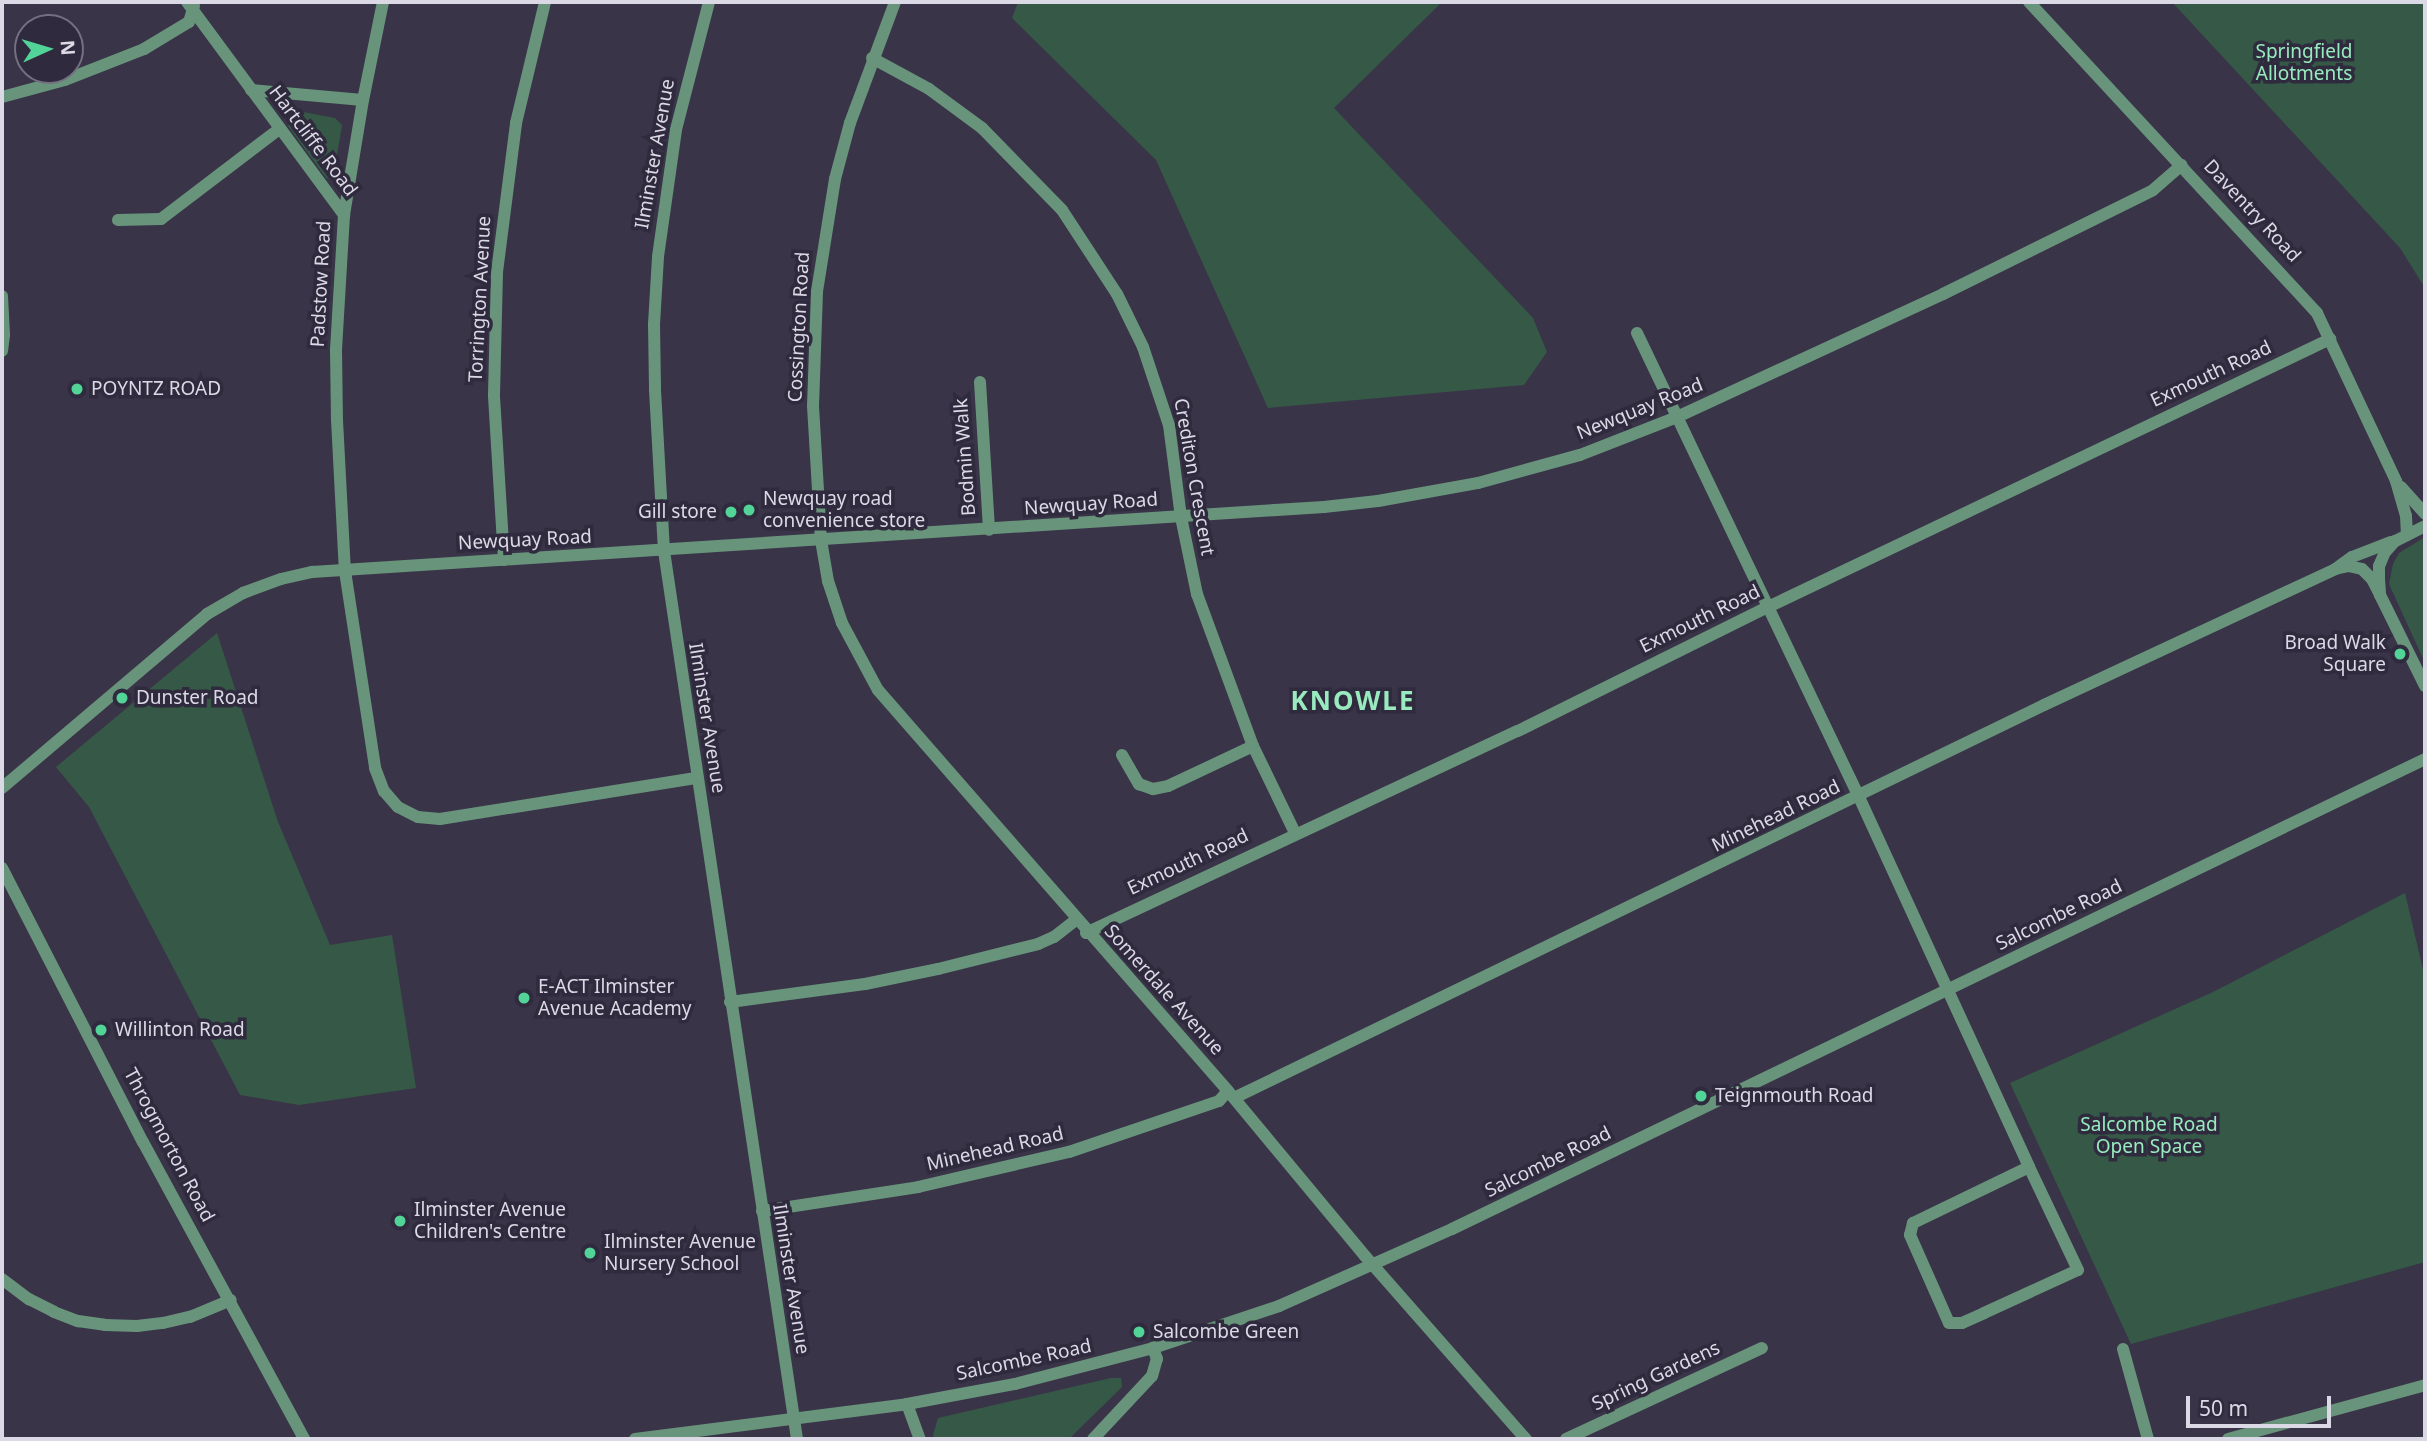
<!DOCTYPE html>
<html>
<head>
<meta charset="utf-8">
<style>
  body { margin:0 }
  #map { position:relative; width:2427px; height:1441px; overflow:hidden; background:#393448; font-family:"Noto Sans",sans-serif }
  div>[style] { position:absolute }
  .green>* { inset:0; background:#355946 }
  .minor>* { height:12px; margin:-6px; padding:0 6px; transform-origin:6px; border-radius:6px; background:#69947c }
  .dots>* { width:19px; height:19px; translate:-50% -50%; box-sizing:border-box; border:4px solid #2f2a3d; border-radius:50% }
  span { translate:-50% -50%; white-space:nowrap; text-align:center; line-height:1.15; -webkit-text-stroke:7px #2f2a3d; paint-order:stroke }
  .park-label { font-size:19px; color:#98ebbe }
  .street-label { font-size:19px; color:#dcd9e6 }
  .poi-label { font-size:19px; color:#dcd9e6 }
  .left { translate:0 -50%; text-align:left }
  .right { translate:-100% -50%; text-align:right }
  .district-label { font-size:26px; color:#9aeabf; font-weight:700; letter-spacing:2px }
  .frame { position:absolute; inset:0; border:4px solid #dcd9e6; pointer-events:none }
  .north { position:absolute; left:14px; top:14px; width:70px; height:70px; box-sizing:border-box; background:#2f2a3d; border:2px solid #747081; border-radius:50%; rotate:86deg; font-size:19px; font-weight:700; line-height:28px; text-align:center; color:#dcd9e6 }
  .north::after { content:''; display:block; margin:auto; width:24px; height:32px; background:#52d397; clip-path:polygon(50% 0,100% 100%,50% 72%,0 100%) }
  .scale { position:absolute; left:2186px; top:1396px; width:145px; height:32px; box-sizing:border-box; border:4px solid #dcd9e6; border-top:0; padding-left:9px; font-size:21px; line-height:24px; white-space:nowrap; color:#dcd9e6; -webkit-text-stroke:5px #2f2a3d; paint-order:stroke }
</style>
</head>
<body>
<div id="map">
  <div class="green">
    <div style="clip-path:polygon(1018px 2px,1442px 2px,1334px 108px,1533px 318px,1547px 352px,1524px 385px,1268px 408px,1156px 160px,1012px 18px)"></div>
    <div style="clip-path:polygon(2172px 2px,2425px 2px,2425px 288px,2400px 248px)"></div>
    <div style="clip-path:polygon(298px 111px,335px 118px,342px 125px,334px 173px,330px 179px,326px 178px,288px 126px,287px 115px)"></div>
    <div style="clip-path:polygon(2425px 537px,2425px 663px,2389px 584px,2393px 564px,2399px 553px)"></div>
    <div style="clip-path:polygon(217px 633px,278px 822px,330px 945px,392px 935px,416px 1088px,299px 1105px,240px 1095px,89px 807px,56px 767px)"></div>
    <div style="clip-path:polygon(2405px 893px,2425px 978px,2425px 1262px,2131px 1344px,2010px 1083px,2213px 992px)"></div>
    <div style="clip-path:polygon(1111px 1378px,1121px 1378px,1122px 1387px,1069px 1439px,934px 1439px,933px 1435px,938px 1418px)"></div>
  </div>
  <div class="minor">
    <div style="left:187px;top:2px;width:265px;rotate:53.6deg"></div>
    <div style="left:383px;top:2px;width:100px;rotate:101.5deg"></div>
    <div style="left:363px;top:100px;width:117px;rotate:99.4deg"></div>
    <div style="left:344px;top:215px;width:135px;rotate:93.4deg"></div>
    <div style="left:336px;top:350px;width:70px;rotate:89.2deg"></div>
    <div style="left:337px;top:420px;width:151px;rotate:87deg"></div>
    <div style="left:345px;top:571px;width:199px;rotate:81.3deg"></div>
    <div style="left:375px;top:768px;width:25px;rotate:69deg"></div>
    <div style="left:384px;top:791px;width:21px;rotate:49deg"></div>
    <div style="left:398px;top:807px;width:22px;rotate:27deg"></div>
    <div style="left:418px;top:817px;width:22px;rotate:5deg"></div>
    <div style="left:440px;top:819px;width:259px;rotate:-9.1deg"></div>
    <div style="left:709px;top:2px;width:132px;rotate:104.5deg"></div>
    <div style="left:676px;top:130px;width:128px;rotate:98.1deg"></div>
    <div style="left:658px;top:257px;width:67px;rotate:93.4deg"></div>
    <div style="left:654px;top:324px;width:66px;rotate:89.1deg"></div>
    <div style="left:655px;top:390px;width:161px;rotate:86.8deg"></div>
    <div style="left:664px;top:551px;width:898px;rotate:81.48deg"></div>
    <div style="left:895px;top:2px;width:129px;rotate:110.4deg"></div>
    <div style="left:850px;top:123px;width:58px;rotate:105deg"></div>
    <div style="left:835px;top:179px;width:114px;rotate:99.1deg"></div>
    <div style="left:817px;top:292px;width:114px;rotate:92deg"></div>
    <div style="left:813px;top:406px;width:134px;rotate:86.6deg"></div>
    <div style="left:821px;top:540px;width:42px;rotate:80.3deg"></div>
    <div style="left:828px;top:581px;width:44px;rotate:71.6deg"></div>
    <div style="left:842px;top:623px;width:76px;rotate:61.8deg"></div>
    <div style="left:878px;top:690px;width:532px;rotate:48.88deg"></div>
    <div style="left:1228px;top:1091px;width:214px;rotate:50.3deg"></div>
    <div style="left:1365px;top:1256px;width:244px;rotate:48.7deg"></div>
    <div style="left:2029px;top:2px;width:424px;rotate:47.2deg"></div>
    <div style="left:2317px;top:313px;width:186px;rotate:64.8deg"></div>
    <div style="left:2396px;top:481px;width:36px;rotate:74deg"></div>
    <div style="left:2406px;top:516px;width:19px;rotate:87deg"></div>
    <div style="left:872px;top:58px;width:65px;rotate:28.5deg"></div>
    <div style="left:929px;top:89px;width:66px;rotate:36.3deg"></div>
    <div style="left:982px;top:128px;width:115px;rotate:45.7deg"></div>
    <div style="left:1062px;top:210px;width:100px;rotate:56.8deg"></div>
    <div style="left:1117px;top:294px;width:59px;rotate:63.9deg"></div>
    <div style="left:1143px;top:347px;width:82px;rotate:71.6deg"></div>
    <div style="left:1169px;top:425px;width:93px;rotate:82.6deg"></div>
    <div style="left:1181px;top:517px;width:79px;rotate:78.3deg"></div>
    <div style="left:1197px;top:594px;width:162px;rotate:69.8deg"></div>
    <div style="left:1253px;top:746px;width:97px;rotate:64.2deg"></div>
    <div style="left:251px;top:90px;width:112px;rotate:5.1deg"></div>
    <div style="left:2px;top:97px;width:65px;rotate:-15.1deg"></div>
    <div style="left:65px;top:80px;width:85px;rotate:-21.4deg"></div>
    <div style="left:144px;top:49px;width:52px;rotate:-31deg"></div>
    <div style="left:189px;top:22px;width:17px;rotate:-73deg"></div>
    <div style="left:118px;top:220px;width:43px;rotate:-1.3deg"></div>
    <div style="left:161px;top:219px;width:147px;rotate:-37.3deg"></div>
    <div style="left:2px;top:296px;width:39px;rotate:87deg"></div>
    <div style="left:4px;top:335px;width:16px;rotate:97deg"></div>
    <div style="left:1637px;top:333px;width:514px;rotate:64.43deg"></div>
    <div style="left:1859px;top:797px;width:407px;rotate:65.3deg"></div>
    <div style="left:2029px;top:1167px;width:129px;rotate:154.2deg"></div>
    <div style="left:1913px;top:1223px;width:12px;rotate:104deg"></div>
    <div style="left:1910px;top:1235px;width:96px;rotate:66.1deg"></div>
    <div style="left:1949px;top:1323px;width:13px"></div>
    <div style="left:1962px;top:1323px;width:24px;rotate:-24deg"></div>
    <div style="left:1984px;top:1313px;width:103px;rotate:-24.6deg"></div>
    <div style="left:2078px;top:1270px;width:114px;rotate:-115.4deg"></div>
    <div style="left:980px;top:382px;width:148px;rotate:86.5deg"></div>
    <div style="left:2401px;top:487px;width:36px;rotate:48deg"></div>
    <div style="left:2425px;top:526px;width:34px;rotate:153deg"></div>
    <div style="left:2395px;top:541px;width:15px;rotate:132deg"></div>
    <div style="left:2385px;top:552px;width:15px;rotate:113deg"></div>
    <div style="left:2379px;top:566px;width:13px;rotate:90deg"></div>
    <div style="left:2379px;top:579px;width:16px;rotate:86deg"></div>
    <div style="left:2380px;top:595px;width:102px;rotate:63.7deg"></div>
    <div style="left:504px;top:560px;width:165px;rotate:-93.5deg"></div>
    <div style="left:494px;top:395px;width:123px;rotate:-88.6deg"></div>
    <div style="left:497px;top:272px;width:150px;rotate:-82.7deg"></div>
    <div style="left:516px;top:123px;width:124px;rotate:-76.5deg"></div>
    <div style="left:2338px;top:567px;width:17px;rotate:-36deg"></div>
    <div style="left:2352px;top:557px;width:42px;rotate:-21deg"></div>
    <div style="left:1122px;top:755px;width:34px;rotate:60deg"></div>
    <div style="left:1139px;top:784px;width:15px;rotate:20deg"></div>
    <div style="left:1153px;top:789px;width:15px;rotate:-11deg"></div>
    <div style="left:1168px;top:786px;width:94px;rotate:-25.2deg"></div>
    <div style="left:2px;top:788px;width:269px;rotate:-40.3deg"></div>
    <div style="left:207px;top:614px;width:42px;rotate:-30.3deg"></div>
    <div style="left:243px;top:593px;width:40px;rotate:-20.2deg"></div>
    <div style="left:281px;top:579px;width:32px;rotate:-13deg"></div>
    <div style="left:312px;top:572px;width:1014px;rotate:-3.68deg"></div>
    <div style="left:1324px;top:507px;width:54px;rotate:-6.3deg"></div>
    <div style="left:1378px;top:501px;width:102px;rotate:-10.2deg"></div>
    <div style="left:1478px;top:483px;width:106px;rotate:-15.4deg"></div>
    <div style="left:1580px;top:455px;width:104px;rotate:-21.4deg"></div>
    <div style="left:1677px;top:417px;width:293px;rotate:-24.8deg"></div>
    <div style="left:1943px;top:294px;width:234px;rotate:-26.3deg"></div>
    <div style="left:2153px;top:190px;width:38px;rotate:-41deg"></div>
    <div style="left:2px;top:868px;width:308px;rotate:62.8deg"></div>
    <div style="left:143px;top:1142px;width:338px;rotate:61.5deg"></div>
    <div style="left:1086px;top:933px;width:477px;rotate:-25.1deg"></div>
    <div style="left:1518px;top:731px;width:279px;rotate:-26.4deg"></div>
    <div style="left:1768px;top:607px;width:623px;rotate:-25.49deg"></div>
    <div style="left:730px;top:1002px;width:136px;rotate:-7.6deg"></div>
    <div style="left:865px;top:984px;width:75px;rotate:-11.6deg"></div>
    <div style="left:938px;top:969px;width:103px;rotate:-14deg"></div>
    <div style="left:1038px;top:944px;width:17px;rotate:-24deg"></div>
    <div style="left:1054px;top:937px;width:28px;rotate:-38deg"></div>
    <div style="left:1234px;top:1098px;width:900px;rotate:-25.88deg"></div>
    <div style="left:2044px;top:705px;width:321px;rotate:-25deg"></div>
    <div style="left:2335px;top:569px;width:13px;rotate:-13deg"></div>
    <div style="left:2348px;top:566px;width:14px;rotate:12deg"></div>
    <div style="left:2362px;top:569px;width:14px;rotate:45deg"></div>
    <div style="left:2372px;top:579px;width:18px;rotate:63deg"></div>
    <div style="left:762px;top:1211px;width:158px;rotate:-8.7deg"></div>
    <div style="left:918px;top:1187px;width:155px;rotate:-13.1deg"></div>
    <div style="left:1069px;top:1152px;width:158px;rotate:-18.8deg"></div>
    <div style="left:1219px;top:1101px;width:13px;rotate:-48deg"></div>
    <div style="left:2px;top:1279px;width:34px;rotate:37deg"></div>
    <div style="left:29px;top:1299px;width:28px;rotate:27deg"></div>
    <div style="left:54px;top:1312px;width:26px;rotate:21deg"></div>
    <div style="left:78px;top:1321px;width:27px;rotate:8deg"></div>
    <div style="left:105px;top:1325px;width:32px;rotate:2deg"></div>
    <div style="left:137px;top:1326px;width:26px;rotate:-7deg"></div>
    <div style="left:163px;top:1323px;width:28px;rotate:-13deg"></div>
    <div style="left:190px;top:1317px;width:44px;rotate:-22.5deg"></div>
    <div style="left:2123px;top:1349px;width:93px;rotate:74.5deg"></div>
    <div style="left:907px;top:1404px;width:37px;rotate:70deg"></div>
    <div style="left:635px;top:1439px;width:274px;rotate:-7.3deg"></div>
    <div style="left:907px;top:1404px;width:110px;rotate:-10.5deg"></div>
    <div style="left:1015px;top:1384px;width:143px;rotate:-14.6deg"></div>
    <div style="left:1153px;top:1348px;width:133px;rotate:-18.4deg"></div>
    <div style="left:1279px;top:1306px;width:189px;rotate:-24deg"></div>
    <div style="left:1452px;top:1229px;width:1081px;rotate:-25.78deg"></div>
    <div style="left:1093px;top:1439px;width:86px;rotate:-46.9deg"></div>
    <div style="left:1152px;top:1376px;width:18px;rotate:-74deg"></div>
    <div style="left:1157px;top:1359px;width:12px;rotate:-110deg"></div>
    <div style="left:1566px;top:1439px;width:216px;rotate:-24.9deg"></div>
    <div style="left:2228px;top:1439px;width:204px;rotate:-15.3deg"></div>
  </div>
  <div class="dots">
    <div style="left:77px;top:389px;background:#52d397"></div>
    <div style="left:749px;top:510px;background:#52d397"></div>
    <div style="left:731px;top:512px;background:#52d397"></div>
    <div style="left:2400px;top:654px;background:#52d397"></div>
    <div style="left:122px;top:698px;background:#52d397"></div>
    <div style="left:524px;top:998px;background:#52d397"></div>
    <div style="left:101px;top:1030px;background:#52d397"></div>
    <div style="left:1701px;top:1096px;background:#52d397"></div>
    <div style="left:400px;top:1221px;background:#52d397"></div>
    <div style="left:590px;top:1253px;background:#52d397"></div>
    <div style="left:1139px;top:1332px;background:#52d397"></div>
  </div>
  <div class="park-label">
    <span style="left:2304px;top:63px">Springfield<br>Allotments</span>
    <span style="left:2149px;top:1136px">Salcombe Road<br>Open Space</span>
  </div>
  <div class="street-label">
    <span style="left:313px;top:141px;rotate:53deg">Hartcliffe Road</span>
    <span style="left:655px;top:154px;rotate:-80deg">Ilminster Avenue</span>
    <span style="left:2252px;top:211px;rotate:47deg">Daventry Road</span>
    <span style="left:321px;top:284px;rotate:-87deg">Padstow Road</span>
    <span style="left:480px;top:299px;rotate:-87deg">Torrington Avenue</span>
    <span style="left:799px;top:327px;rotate:-87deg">Cossington Road</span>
    <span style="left:2211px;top:374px;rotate:-25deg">Exmouth Road</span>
    <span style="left:1640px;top:409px;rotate:-22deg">Newquay Road</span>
    <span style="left:965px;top:457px;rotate:-94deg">Bodmin Walk</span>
    <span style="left:1194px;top:477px;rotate:80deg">Crediton Crescent</span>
    <span style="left:1091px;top:504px;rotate:-4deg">Newquay Road</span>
    <span style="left:525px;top:540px;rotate:-3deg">Newquay Road</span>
    <span style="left:1700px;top:619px;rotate:-26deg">Exmouth Road</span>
    <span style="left:707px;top:718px;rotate:81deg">Ilminster Avenue</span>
    <span style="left:1776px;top:816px;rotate:-26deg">Minehead Road</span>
    <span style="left:1188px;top:862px;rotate:-25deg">Exmouth Road</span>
    <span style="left:2059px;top:915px;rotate:-26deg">Salcombe Road</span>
    <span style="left:1164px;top:990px;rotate:48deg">Somerdale Avenue</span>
    <span style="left:169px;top:1145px;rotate:62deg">Throgmorton Road</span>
    <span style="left:995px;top:1149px;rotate:-13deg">Minehead Road</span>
    <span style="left:1548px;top:1162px;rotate:-26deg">Salcombe Road</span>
    <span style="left:791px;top:1279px;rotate:81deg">Ilminster Avenue</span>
    <span style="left:1024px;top:1360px;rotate:-12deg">Salcombe Road</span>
    <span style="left:1656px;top:1376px;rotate:-25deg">Spring Gardens</span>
  </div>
  <div class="poi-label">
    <span class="left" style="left:91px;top:389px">POYNTZ ROAD</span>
    <span class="left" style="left:763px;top:510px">Newquay road<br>convenience store</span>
    <span class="right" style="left:717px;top:512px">Gill store</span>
    <span class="right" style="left:2386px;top:654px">Broad Walk<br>Square</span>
    <span class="left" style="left:136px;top:698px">Dunster Road</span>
    <span class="left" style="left:538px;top:998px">E-ACT Ilminster<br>Avenue Academy</span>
    <span class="left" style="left:115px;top:1030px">Willinton Road</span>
    <span class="left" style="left:1715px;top:1096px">Teignmouth Road</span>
    <span class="left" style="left:414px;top:1221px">Ilminster Avenue<br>Children's Centre</span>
    <span class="left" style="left:604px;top:1253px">Ilminster Avenue<br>Nursery School</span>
    <span class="left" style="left:1153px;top:1332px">Salcombe Green</span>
  </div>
  <div class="district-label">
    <span style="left:1353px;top:701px">KNOWLE</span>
  </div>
  <div class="frame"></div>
  <div class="north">N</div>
  <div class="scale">50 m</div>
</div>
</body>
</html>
